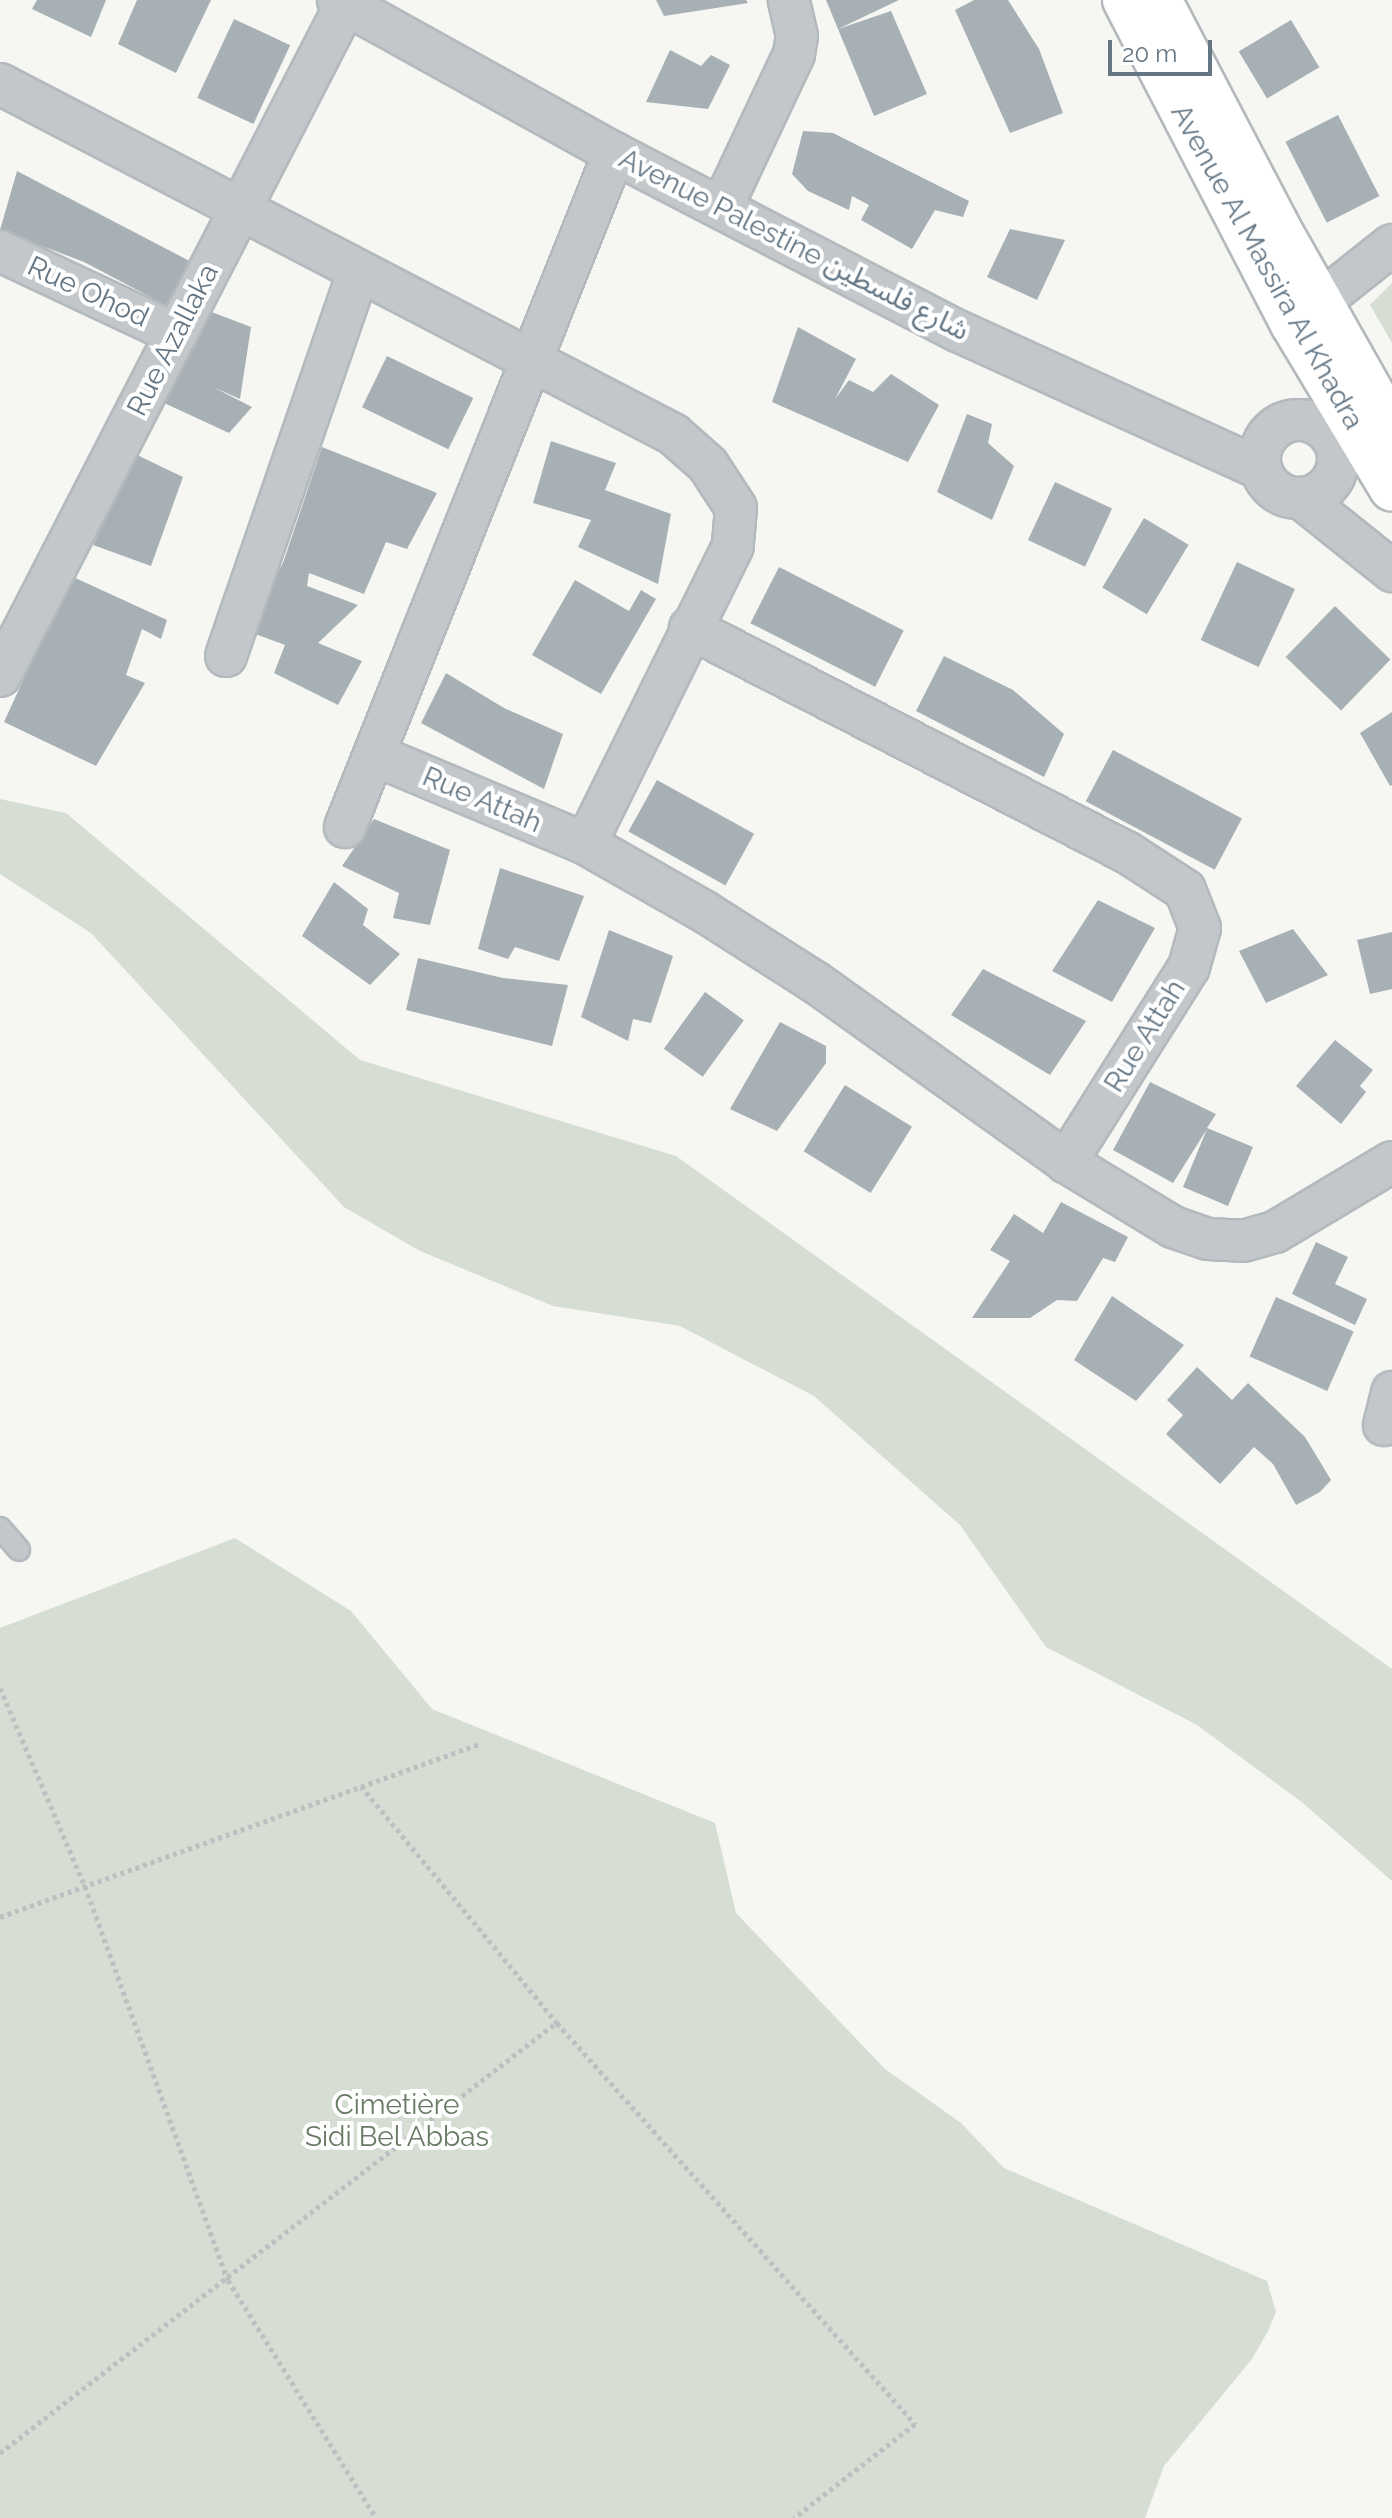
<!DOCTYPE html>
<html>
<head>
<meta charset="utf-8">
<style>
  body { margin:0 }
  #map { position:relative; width:1392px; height:2518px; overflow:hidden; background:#f6f6f2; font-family:Raleway,"Noto Sans Arabic",sans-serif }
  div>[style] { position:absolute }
  .green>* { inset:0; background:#d6ddd3 }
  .building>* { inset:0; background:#a7b0b5; transform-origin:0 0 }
  .path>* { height:5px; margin-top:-2.5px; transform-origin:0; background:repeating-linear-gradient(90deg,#bdbfc1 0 4px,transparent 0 8px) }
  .roads { filter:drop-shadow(2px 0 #b3b9bd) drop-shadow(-2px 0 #b3b9bd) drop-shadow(0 2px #b3b9bd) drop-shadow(0 -2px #b3b9bd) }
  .lane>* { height:20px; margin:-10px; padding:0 10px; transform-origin:10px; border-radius:10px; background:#c3c7ca }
  .street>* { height:40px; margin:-20px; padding:0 20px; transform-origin:20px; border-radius:20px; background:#c3c7ca }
  .street>.ring { margin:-20px; padding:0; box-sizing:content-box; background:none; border:40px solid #c3c7ca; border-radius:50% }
  .secondary>* { height:44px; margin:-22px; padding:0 22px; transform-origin:22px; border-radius:22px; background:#fff }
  span { translate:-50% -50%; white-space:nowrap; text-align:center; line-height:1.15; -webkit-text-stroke:8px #fff; paint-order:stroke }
  .street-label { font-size:28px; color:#647684 }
  .park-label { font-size:28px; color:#687b63 }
  .scale { position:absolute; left:1108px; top:40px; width:104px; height:36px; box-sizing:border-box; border:4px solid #647684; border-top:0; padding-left:10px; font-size:24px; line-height:28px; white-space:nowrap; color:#647684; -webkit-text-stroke:6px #fff; paint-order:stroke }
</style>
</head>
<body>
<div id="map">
  <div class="green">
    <div style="clip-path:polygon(1392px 283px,1392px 343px,1370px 305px)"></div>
    <div style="clip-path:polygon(0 799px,66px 813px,360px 1060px,676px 1156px,1392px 1669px,1392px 1881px,1303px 1803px,1197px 1725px,1046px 1647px,960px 1525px,814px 1396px,680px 1326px,553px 1306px,420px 1251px,344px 1207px,91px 933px,0 874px)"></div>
    <div style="clip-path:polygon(235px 1538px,351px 1611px,432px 1709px,715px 1823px,736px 1913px,885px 2069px,961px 2123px,1004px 2168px,1267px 2281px,1276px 2312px,1268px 2331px,1252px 2359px,1164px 2466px,1145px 2518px,0 2518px,0 1628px)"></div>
  </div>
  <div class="building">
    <div style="clip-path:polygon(37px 0,106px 0,91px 37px,32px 9px)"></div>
    <div style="clip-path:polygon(137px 0,211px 0,176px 73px,118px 44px)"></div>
    <div style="clip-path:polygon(656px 0,746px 0,748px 3px,664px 16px)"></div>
    <div style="clip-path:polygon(826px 0,899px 0,838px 29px,891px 11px,927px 94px,874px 116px)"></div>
    <div style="clip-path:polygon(974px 0,1008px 0,1039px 49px,1063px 113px,1010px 133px,955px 10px)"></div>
    <div style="left:234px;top:19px;width:62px;height:87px;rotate:25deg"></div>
    <div style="left:1291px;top:20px;width:55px;height:61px;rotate:59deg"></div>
    <div style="clip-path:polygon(670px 50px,701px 66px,711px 55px,730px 65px,708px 109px,646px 102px)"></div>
    <div style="left:1338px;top:115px;width:91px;height:59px;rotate:63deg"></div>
    <div style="clip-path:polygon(803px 131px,833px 133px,969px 201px,963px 217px,935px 210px,912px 249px,861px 220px,869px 205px,852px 196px,849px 210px,808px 191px,792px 174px)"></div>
    <div style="clip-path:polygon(17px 171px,203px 268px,181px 313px,84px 262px,0 230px)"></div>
    <div style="clip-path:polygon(1010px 229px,1065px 240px,1037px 300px,987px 277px)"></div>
    <div style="clip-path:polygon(209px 311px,251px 327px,240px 399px,213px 387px,252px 407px,229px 433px,162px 402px)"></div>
    <div style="clip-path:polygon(798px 327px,856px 359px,835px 399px,849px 380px,873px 392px,891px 374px,939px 405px,908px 462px,772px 402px)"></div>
    <div style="left:387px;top:356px;width:96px;height:57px;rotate:26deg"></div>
    <div style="clip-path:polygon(967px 414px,992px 424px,988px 443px,1014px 466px,992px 520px,937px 492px)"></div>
    <div style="clip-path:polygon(551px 441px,616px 463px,605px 490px,671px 514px,658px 584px,578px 547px,591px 520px,533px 503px)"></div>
    <div style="clip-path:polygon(322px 447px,437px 493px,407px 549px,386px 542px,364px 594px,309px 573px,307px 586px,358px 605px,318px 643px,362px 661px,338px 705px,274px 673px,285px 645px,245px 630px,283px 563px)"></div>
    <div style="clip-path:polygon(137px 455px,183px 477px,151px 566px,93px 545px)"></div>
    <div style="left:1055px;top:482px;width:63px;height:64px;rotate:25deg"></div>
    <div style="left:1144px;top:518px;width:52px;height:81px;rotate:31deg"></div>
    <div style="left:1237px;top:562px;width:64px;height:86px;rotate:25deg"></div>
    <div style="left:779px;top:567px;width:140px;height:63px;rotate:27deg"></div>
    <div style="clip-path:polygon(71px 576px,167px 620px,161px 639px,142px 629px,126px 675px,145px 683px,96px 766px,4px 722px)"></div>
    <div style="clip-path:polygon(575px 580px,629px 611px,641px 590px,656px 599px,601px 694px,532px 655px)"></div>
    <div style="left:1335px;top:606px;width:77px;height:71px;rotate:44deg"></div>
    <div style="clip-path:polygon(944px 656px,1013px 690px,1064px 734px,1044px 777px,916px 711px)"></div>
    <div style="clip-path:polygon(446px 673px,504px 708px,563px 734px,544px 789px,421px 723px)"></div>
    <div style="clip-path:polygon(1392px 712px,1392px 785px,1390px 786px,1360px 733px)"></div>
    <div style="left:1113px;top:750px;width:146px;height:58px;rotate:28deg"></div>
    <div style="left:657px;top:780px;width:111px;height:59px;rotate:29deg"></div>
    <div style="clip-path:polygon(374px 819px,450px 850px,430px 925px,393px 918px,399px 893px,342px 866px)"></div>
    <div style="clip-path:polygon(500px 868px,584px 896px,559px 961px,515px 947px,508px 959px,478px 949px)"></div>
    <div style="clip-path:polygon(334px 882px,368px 909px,363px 925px,400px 954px,370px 985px,302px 936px)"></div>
    <div style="clip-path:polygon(1098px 900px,1155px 928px,1112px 1002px,1052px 971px)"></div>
    <div style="clip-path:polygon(1293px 929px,1328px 975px,1266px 1003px,1239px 951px)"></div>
    <div style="clip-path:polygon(609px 930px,673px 956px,651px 1023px,633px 1019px,628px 1041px,581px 1017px)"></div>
    <div style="clip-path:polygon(1392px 932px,1392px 989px,1370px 994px,1357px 940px)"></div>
    <div style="clip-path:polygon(418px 958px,503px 978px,568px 985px,552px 1046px,406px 1010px)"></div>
    <div style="clip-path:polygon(983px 969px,1086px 1021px,1050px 1075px,951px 1015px)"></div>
    <div style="left:705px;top:992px;width:48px;height:70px;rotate:36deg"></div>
    <div style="clip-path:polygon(780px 1022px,826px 1046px,826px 1063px,777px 1131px,730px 1109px)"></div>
    <div style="clip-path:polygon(1335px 1040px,1373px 1070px,1360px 1086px,1366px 1092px,1341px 1124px,1296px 1086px)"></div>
    <div style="clip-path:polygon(1150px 1082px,1216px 1114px,1207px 1128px,1253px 1147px,1228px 1206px,1183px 1187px,1207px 1129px,1173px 1183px,1113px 1150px)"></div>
    <div style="left:845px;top:1085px;width:79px;height:78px;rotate:32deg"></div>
    <div style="clip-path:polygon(1061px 1202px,1128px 1237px,1115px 1262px,1103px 1258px,1077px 1301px,1057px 1300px,1030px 1318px,972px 1318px,1010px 1261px,990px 1250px,1014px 1214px,1043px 1233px)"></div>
    <div style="clip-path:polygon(1316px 1242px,1348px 1257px,1335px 1284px,1367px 1299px,1355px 1325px,1292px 1294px)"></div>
    <div style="clip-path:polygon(1112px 1296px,1184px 1345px,1136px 1401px,1074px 1360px)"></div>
    <div style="left:1276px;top:1297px;width:85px;height:65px;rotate:24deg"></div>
    <div style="clip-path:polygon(1197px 1367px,1232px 1400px,1248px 1383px,1305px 1437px,1331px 1480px,1320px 1492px,1296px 1505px,1273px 1464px,1254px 1447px,1220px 1484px,1166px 1434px,1183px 1415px,1167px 1400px)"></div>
  </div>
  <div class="path">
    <div style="left:0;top:1688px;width:215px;rotate:66.8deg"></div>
    <div style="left:85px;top:1886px;width:419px;rotate:70.1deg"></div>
    <div style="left:228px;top:2280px;width:280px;rotate:58.1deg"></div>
    <div style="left:361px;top:1786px;width:308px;rotate:50.4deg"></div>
    <div style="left:557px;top:2023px;width:538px;rotate:48.24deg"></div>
    <div style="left:915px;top:2424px;width:153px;rotate:142.2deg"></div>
    <div style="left:0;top:1917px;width:509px;rotate:-19.86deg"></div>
    <div style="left:0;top:2453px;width:703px;rotate:-37.72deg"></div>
  </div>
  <div class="roads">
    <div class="lane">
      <div style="left:0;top:1528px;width:29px;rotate:49deg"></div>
    </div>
    <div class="street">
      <div style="left:338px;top:0;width:316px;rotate:29deg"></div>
      <div style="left:614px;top:153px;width:387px;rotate:27.4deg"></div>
      <div style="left:958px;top:331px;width:333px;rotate:24.5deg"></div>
      <div style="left:0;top:84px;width:759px;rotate:27.48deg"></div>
      <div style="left:673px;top:434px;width:47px;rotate:41.5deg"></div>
      <div style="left:708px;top:465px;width:51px;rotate:56.9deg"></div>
      <div style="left:736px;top:508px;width:38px;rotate:95deg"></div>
      <div style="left:733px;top:546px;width:332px;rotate:116.3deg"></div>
      <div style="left:723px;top:205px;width:167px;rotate:-64.8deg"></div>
      <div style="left:794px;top:54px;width:18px;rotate:-81deg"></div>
      <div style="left:797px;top:36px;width:37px;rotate:-103deg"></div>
      <div style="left:0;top:251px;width:195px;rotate:25.2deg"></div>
      <div style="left:1296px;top:321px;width:122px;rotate:-38.4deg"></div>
      <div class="ring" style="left:1260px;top:420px;width:38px;height:38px"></div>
      <div style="left:1301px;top:498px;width:117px;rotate:38.7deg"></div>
      <div style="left:690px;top:628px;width:492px;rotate:27.2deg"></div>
      <div style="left:1128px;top:853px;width:68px;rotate:33deg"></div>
      <div style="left:1185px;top:890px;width:41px;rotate:68.5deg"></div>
      <div style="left:1200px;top:928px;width:41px;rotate:105.8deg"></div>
      <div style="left:1189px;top:967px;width:231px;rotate:122.2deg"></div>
      <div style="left:226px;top:656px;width:406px;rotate:-71deg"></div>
      <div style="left:0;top:676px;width:756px;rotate:-62.76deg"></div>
      <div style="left:377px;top:756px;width:227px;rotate:22.8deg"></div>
      <div style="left:586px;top:844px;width:137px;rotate:29.7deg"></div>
      <div style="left:705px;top:912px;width:130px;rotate:32.5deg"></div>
      <div style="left:815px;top:982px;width:309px;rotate:35.6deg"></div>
      <div style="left:1066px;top:1162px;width:125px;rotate:31.3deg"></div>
      <div style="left:1173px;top:1227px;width:37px;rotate:19deg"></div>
      <div style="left:1208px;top:1239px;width:35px;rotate:3deg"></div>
      <div style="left:1243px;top:1241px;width:33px;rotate:-16deg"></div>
      <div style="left:1275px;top:1232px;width:136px;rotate:-30.9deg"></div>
      <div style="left:345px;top:827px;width:726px;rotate:-68.24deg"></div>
      <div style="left:1384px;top:1425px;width:34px;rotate:-76deg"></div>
    </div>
    <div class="secondary">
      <div style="left:1125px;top:0;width:365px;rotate:62.6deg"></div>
      <div style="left:1293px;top:324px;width:192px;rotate:59deg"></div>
      <div style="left:1159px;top:0;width:255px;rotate:62.4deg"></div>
      <div style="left:1277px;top:226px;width:233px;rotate:60.5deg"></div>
    </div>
  </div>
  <div class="street-label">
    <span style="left:794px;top:245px;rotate:27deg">Avenue Palestine شارع فلسطين</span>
    <span style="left:1267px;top:267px;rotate:61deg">Avenue Al Massira Al Khadra</span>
    <span style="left:88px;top:292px;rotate:25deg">Rue Ohod</span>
    <span style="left:173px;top:340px;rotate:-63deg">Rue Azallaka</span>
    <span style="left:482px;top:800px;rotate:23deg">Rue Attah</span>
    <span style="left:1145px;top:1036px;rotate:-58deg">Rue Attah</span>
  </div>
  <div class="park-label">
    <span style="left:397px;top:2121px">Cimetière<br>Sidi Bel Abbas</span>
  </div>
  <div class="scale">20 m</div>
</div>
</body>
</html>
